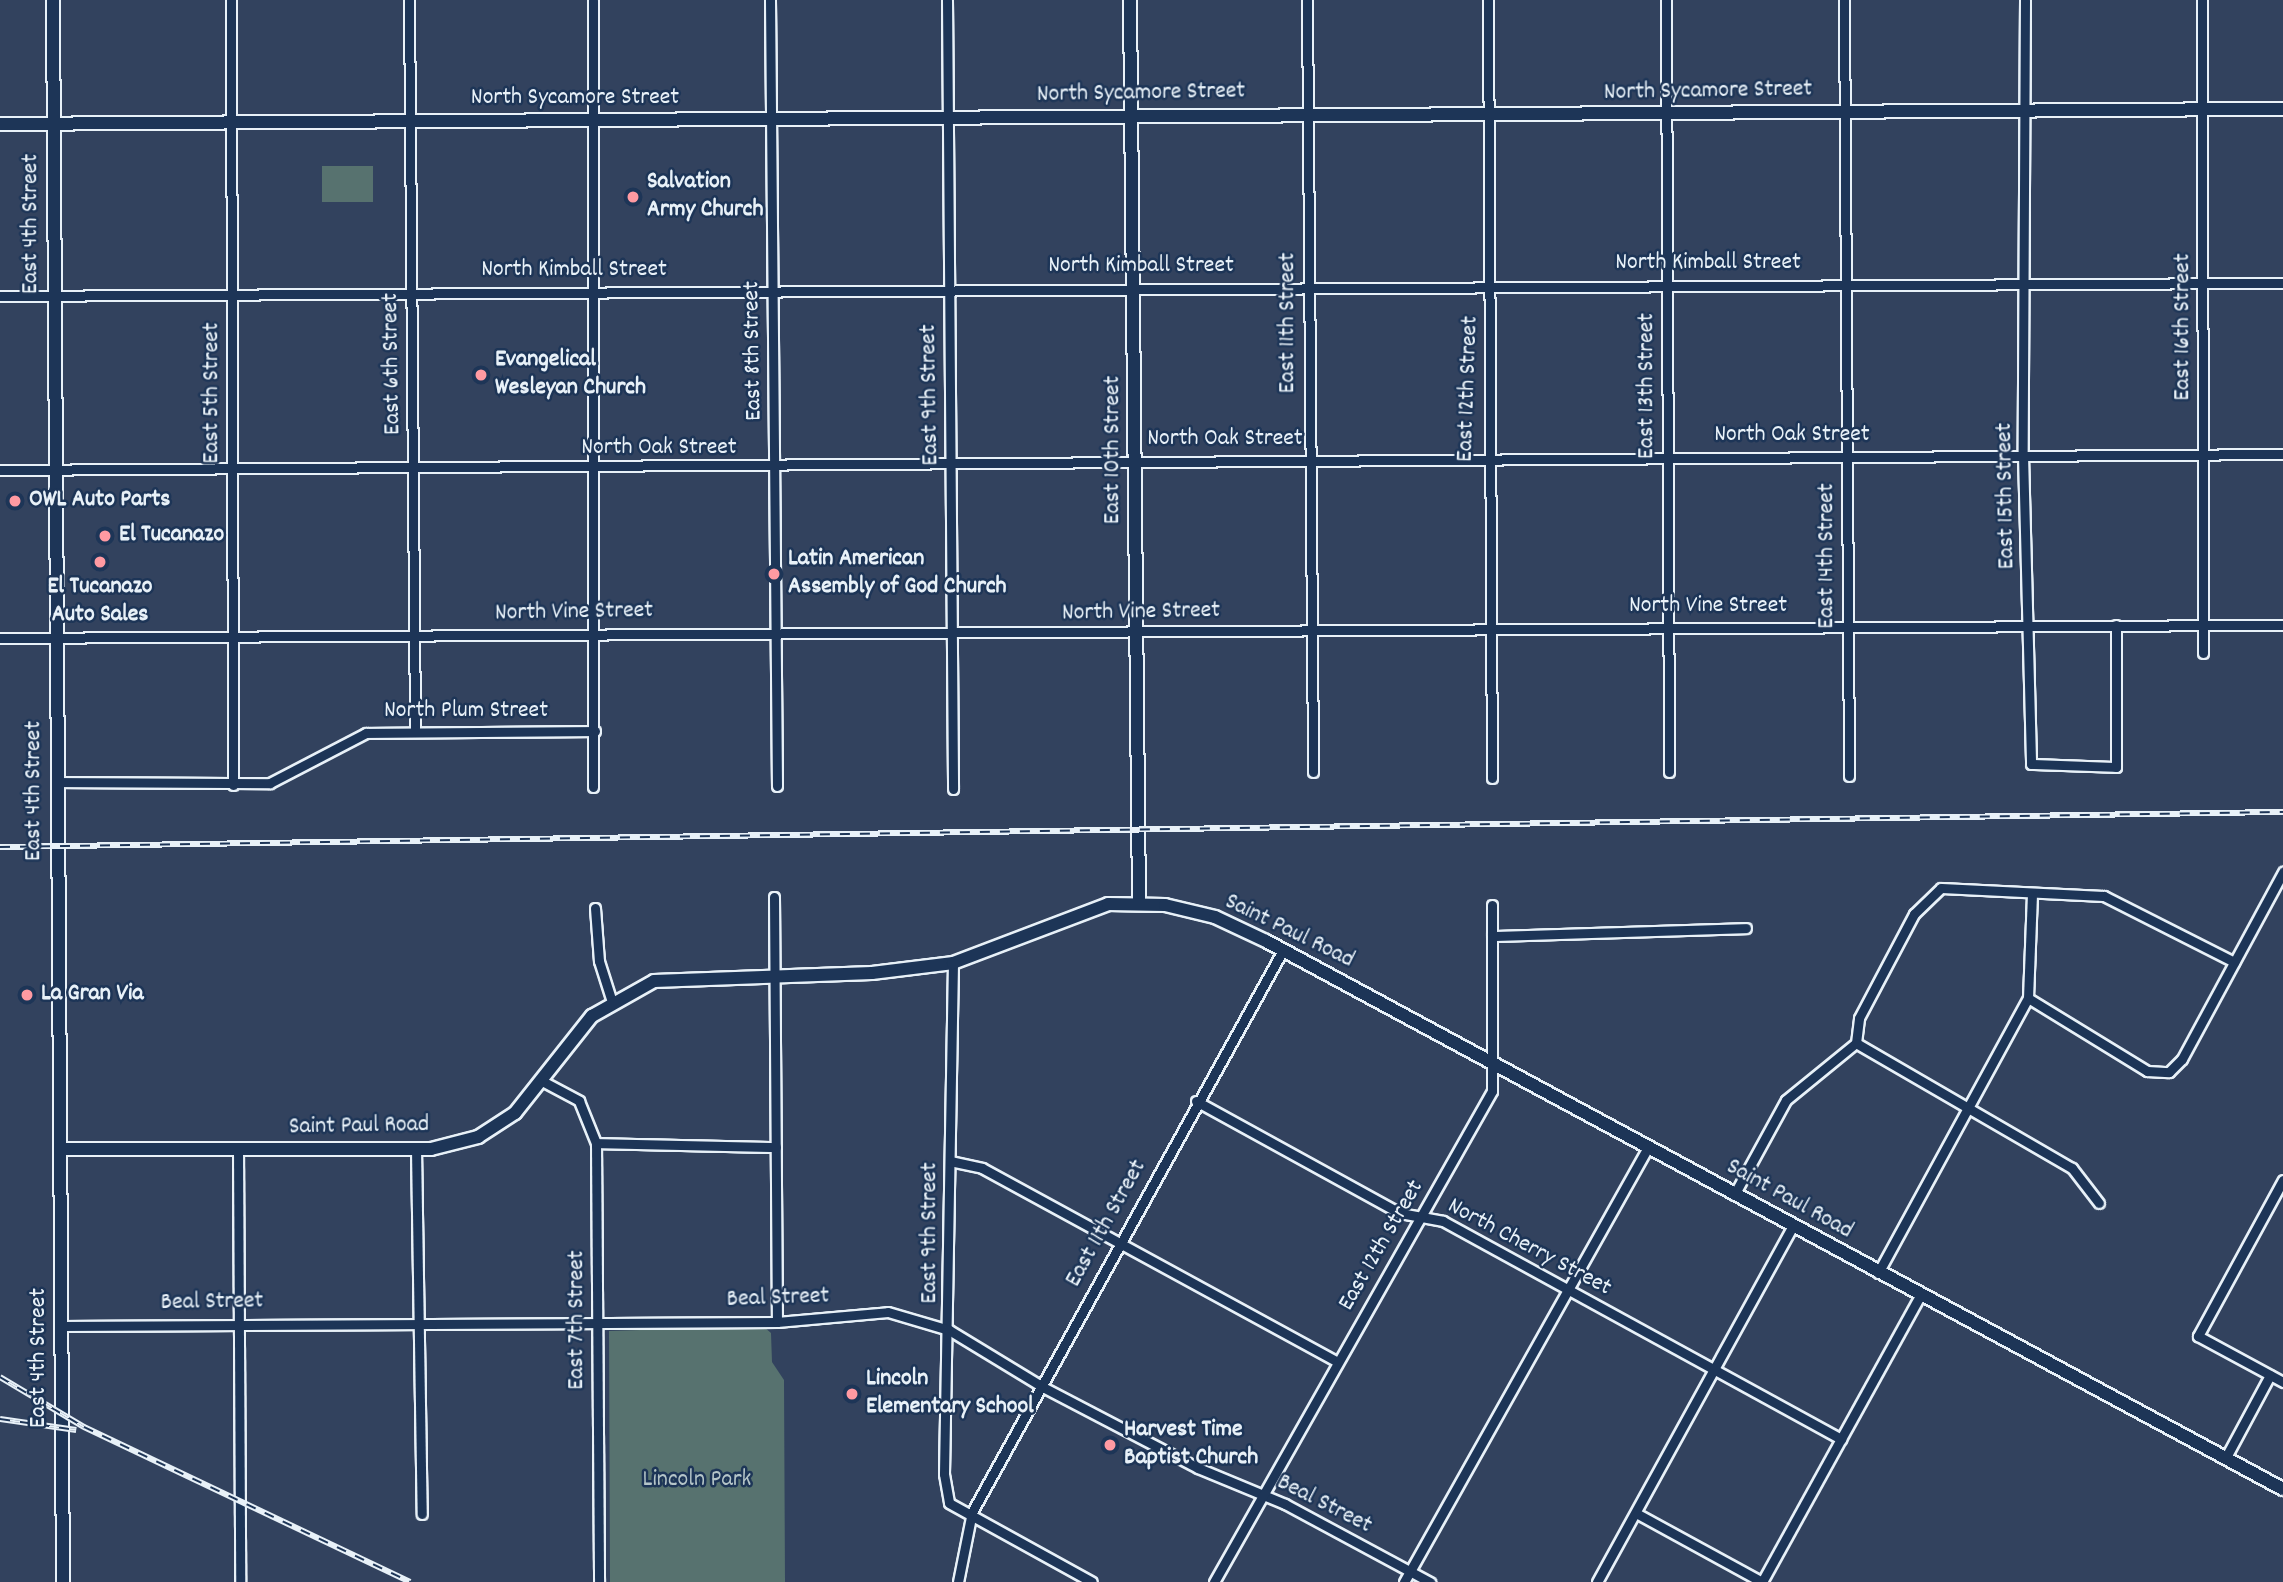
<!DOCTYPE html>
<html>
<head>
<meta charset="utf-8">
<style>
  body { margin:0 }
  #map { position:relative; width:2283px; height:1582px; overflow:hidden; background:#32425e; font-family:Dekko,sans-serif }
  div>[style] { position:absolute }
  .green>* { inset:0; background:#57726f; transform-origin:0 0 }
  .roads { filter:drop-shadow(2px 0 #e8f1f8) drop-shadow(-2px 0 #e8f1f8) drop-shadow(0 2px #e8f1f8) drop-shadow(0 -2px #e8f1f8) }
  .street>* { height:9px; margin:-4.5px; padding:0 4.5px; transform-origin:4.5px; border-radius:4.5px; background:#1d3557 }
  .secondary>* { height:12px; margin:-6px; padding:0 6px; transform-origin:6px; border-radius:6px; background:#1d3557 }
  .rail>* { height:6px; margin-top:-3px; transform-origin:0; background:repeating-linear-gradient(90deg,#1d3557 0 10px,#e8f1f8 0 20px); box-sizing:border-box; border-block:2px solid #e8f1f8 }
  .dots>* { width:19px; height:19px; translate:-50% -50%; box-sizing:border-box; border:4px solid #1d3557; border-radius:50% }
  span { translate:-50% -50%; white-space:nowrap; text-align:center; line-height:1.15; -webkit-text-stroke:5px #1d3557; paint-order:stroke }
  .street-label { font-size:24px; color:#e8f1f8 }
  .poi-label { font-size:24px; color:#e8f1f8; font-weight:700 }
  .left { translate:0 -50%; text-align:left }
  .park-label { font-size:24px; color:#b5c5c8 }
</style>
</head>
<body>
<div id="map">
  <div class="green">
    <div style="left:322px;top:166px;width:51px;height:36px"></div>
    <div style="clip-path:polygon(763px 1326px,771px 1333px,772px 1362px,784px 1380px,785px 1582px,610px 1582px,609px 1331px)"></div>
  </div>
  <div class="roads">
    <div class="street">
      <div style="left:231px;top:0;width:785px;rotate:89.85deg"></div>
      <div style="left:409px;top:0;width:728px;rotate:89.53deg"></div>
      <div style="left:770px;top:0;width:786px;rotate:89.49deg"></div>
      <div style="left:947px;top:0;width:789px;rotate:89.56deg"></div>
      <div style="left:1307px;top:0;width:772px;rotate:89.55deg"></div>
      <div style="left:1488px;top:0;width:778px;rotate:89.71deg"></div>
      <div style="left:1666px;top:0;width:772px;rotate:89.78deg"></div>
      <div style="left:1844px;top:0;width:776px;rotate:89.63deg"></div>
      <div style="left:2025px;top:0;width:455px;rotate:90.3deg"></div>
      <div style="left:2023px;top:455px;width:309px;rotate:88.5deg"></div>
      <div style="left:2031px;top:764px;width:85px;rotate:2deg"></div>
      <div style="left:2116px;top:767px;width:142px;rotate:-90deg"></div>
      <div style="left:2202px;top:0;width:653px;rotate:89.91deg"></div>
      <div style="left:0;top:296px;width:2283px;rotate:-0.33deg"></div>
      <div style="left:0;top:470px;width:2283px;rotate:-0.4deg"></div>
      <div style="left:0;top:638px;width:2283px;rotate:-0.33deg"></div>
      <div style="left:56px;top:782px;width:214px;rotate:0.3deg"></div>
      <div style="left:270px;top:783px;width:108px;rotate:-27.5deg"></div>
      <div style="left:366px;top:733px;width:229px;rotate:-0.5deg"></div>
      <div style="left:593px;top:787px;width:787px;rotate:-90deg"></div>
      <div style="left:774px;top:897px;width:425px;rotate:89.6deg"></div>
      <div style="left:595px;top:908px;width:53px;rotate:85.7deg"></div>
      <div style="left:599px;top:961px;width:43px;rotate:72.4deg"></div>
      <div style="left:1492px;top:936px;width:254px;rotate:-1.8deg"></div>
      <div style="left:953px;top:963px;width:511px;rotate:91.01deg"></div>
      <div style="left:944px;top:1474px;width:29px;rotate:80deg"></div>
      <div style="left:949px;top:1503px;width:163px;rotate:28.9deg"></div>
      <div style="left:2028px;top:998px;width:140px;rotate:31.5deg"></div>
      <div style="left:2147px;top:1071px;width:22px;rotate:3deg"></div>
      <div style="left:2169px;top:1072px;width:18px;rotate:-45deg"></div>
      <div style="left:2182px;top:1059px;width:213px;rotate:-61.6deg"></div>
      <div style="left:1856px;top:1043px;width:25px;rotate:-83deg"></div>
      <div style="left:1859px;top:1018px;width:118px;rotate:-62.1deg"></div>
      <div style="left:1914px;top:914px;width:37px;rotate:-44deg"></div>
      <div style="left:1941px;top:888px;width:163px;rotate:2.8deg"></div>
      <div style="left:2104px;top:896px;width:146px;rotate:26.9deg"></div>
      <div style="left:1856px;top:1043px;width:250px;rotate:30.1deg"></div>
      <div style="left:2072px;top:1168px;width:44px;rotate:52.4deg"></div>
      <div style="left:544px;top:1082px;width:40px;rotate:28deg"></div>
      <div style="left:579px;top:1101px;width:45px;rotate:68deg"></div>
      <div style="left:596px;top:1143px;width:439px;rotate:89.6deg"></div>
      <div style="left:1196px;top:1101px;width:233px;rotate:28.8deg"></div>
      <div style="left:1400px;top:1213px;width:44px;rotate:10.5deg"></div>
      <div style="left:1443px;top:1221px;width:454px;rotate:28.7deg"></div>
      <div style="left:596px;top:1143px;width:180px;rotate:1.3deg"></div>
      <div style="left:238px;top:1149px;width:433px;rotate:89.7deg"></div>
      <div style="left:416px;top:1149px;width:365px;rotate:89.1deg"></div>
      <div style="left:950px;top:1161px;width:33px;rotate:12deg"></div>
      <div style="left:982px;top:1168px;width:405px;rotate:28.6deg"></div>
      <div style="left:2283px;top:1180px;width:178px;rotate:118.6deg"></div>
      <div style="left:2198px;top:1336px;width:97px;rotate:28.4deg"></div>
      <div style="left:1734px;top:1195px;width:108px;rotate:-61.3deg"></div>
      <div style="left:1786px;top:1100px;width:90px;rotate:-39.2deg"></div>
      <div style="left:1878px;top:1273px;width:313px;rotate:-61.4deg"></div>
      <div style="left:2028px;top:998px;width:105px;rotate:-87.8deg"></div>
      <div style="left:62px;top:1326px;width:715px;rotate:-0.32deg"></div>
      <div style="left:777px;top:1322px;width:111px;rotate:-5.1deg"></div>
      <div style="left:888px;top:1312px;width:64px;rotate:16.4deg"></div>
      <div style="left:949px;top:1330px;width:108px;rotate:31.3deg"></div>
      <div style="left:1041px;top:1386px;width:177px;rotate:27.6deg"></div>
      <div style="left:1198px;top:1468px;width:94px;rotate:22.5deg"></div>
      <div style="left:1285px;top:1504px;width:165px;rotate:28.3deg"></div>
      <div style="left:2225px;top:1459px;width:95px;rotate:-61.8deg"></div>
      <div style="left:1636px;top:1513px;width:144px;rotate:28.7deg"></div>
      <div style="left:958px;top:1582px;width:71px;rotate:-78.7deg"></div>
      <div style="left:972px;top:1512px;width:642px;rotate:-61.04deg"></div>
      <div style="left:1214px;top:1582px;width:564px;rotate:-60.48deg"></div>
      <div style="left:1492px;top:1091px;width:186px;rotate:-90deg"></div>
      <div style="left:1404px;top:1582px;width:498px;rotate:-60.7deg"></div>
      <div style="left:1597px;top:1582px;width:406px;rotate:-61.2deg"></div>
      <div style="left:1762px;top:1582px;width:327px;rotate:-61.1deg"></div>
    </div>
    <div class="secondary">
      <div style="left:53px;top:0;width:1582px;rotate:89.64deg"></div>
      <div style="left:1130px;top:0;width:901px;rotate:89.43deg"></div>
      <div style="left:0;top:124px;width:2283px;rotate:-0.38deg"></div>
      <div style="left:60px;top:1149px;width:371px"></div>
      <div style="left:431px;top:1149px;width:49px;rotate:-14.3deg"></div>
      <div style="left:478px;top:1137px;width:44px;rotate:-33deg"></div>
      <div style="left:515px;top:1113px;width:124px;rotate:-51.6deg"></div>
      <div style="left:592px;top:1016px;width:71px;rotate:-29.4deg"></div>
      <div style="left:654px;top:981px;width:218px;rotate:-2.1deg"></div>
      <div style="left:872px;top:973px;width:82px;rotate:-7deg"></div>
      <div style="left:953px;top:963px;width:166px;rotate:-20.8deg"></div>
      <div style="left:1108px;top:904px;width:57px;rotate:1deg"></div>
      <div style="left:1165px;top:905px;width:51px;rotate:13.5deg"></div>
      <div style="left:1215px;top:917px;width:56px;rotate:25.2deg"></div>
      <div style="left:1266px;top:941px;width:1155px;rotate:28.32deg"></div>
    </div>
  </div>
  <div class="rail">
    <div style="left:0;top:847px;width:2283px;rotate:-0.88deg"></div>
    <div style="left:0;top:1377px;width:98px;rotate:30.8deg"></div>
    <div style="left:84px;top:1427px;width:361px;rotate:25.4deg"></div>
    <div style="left:0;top:1419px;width:77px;rotate:8.2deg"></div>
  </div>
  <div class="dots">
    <div style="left:633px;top:197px;background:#ff9aa2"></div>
    <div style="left:481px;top:375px;background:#ff9aa2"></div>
    <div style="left:15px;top:501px;background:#ff9aa2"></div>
    <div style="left:105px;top:536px;background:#ff9aa2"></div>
    <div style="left:100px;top:562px;background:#ff9aa2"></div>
    <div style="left:774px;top:574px;background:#ff9aa2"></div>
    <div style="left:27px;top:995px;background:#ff9aa2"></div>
    <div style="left:852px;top:1394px;background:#ff9aa2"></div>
    <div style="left:1110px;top:1445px;background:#ff9aa2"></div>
  </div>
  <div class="street-label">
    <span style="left:1708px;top:92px;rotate:-1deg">North Sycamore Street</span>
    <span style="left:1141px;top:94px;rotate:-1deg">North Sycamore Street</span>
    <span style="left:575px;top:99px">North Sycamore Street</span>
    <span style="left:32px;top:224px;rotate:-90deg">East 4th Street</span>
    <span style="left:1708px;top:264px">North Kimball Street</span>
    <span style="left:1141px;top:267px">North Kimball Street</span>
    <span style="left:574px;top:271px">North Kimball Street</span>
    <span style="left:1289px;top:323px;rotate:-90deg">East 11th Street</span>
    <span style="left:2184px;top:327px;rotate:-90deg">East 16th Street</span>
    <span style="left:754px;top:351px;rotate:-91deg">East 8th Street</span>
    <span style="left:393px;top:364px;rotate:-91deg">East 6th Street</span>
    <span style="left:1648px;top:386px;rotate:-90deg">East 13th Street</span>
    <span style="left:1469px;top:389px;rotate:-88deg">East 12th Street</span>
    <span style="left:213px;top:393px;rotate:-90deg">East 5th Street</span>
    <span style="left:931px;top:395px;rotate:-91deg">East 9th Street</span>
    <span style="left:1792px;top:436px">North Oak Street</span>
    <span style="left:1225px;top:440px">North Oak Street</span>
    <span style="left:659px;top:449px">North Oak Street</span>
    <span style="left:1114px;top:450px;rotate:-90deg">East 10th Street</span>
    <span style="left:2007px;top:496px;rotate:-91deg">East 15th Street</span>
    <span style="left:1828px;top:556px;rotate:-90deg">East 14th Street</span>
    <span style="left:1708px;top:607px">North Vine Street</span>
    <span style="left:574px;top:613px;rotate:-1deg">North Vine Street</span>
    <span style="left:1141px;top:613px;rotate:-1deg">North Vine Street</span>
    <span style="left:466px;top:712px">North Plum Street</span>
    <span style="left:35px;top:791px;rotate:-90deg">East 4th Street</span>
    <span style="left:1289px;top:932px;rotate:26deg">Saint Paul Road</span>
    <span style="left:359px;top:1127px;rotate:-1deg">Saint Paul Road</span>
    <span style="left:1789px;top:1200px;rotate:29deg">Saint Paul Road</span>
    <span style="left:1107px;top:1224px;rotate:-61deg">East 11th Street</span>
    <span style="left:931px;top:1233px;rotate:-90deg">East 9th Street</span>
    <span style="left:1382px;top:1246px;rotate:-60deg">East 12th Street</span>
    <span style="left:1529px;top:1248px;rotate:28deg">North Cherry Street</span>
    <span style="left:778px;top:1299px;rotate:-2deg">Beal Street</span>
    <span style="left:212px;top:1303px;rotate:-1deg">Beal Street</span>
    <span style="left:578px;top:1320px;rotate:-90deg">East 7th Street</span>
    <span style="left:40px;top:1358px;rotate:-90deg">East 4th Street</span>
    <span style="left:1324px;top:1505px;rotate:27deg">Beal Street</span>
  </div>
  <div class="poi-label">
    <span class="left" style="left:647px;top:197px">Salvation<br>Army Church</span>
    <span class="left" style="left:495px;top:375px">Evangelical<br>Wesleyan Church</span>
    <span class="left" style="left:29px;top:501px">OWL Auto Parts</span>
    <span class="left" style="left:119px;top:536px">El Tucanazo</span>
    <span class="left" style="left:788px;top:574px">Latin American<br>Assembly of God Church</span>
    <span style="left:100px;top:602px">El Tucanazo<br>Auto Sales</span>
    <span class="left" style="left:41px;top:995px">La Gran Via</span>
    <span class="left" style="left:866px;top:1394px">Lincoln<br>Elementary School</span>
    <span class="left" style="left:1124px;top:1445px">Harvest Time<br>Baptist Church</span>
  </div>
  <div class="park-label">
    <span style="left:697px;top:1481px">Lincoln Park</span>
  </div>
</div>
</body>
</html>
